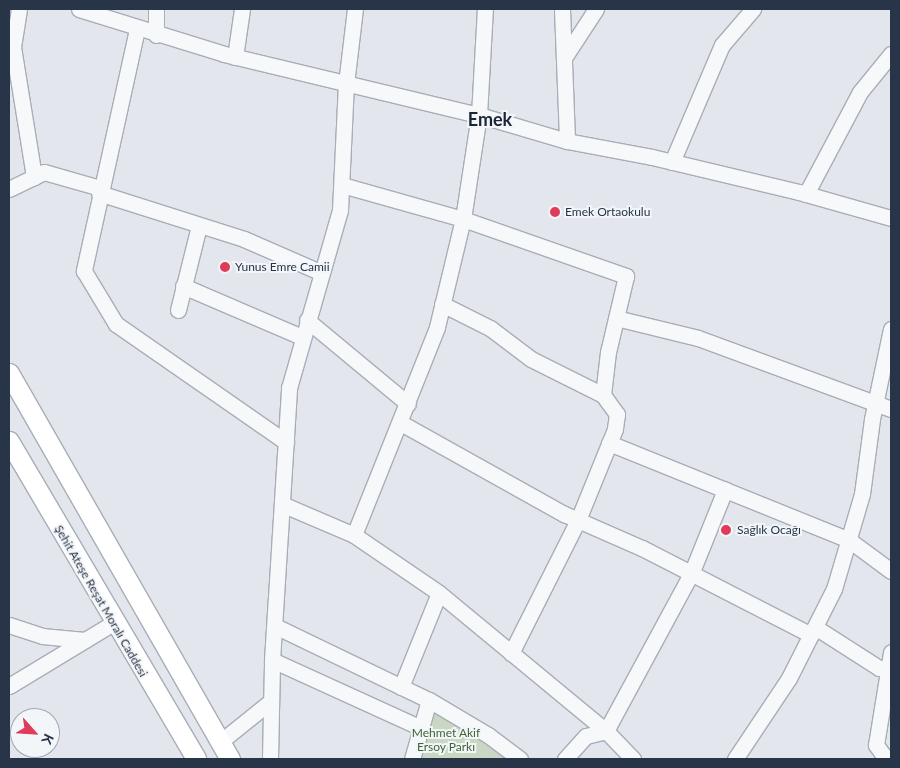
<!DOCTYPE html>
<html>
<head>
<meta charset="utf-8">
<style>
  body { margin:0 }
  #map { position:relative; width:900px; height:768px; overflow:hidden; background:#e3e7ed; font-family:Lato,sans-serif }
  div>[style] { position:absolute }
  .green>* { inset:0; background:#c9d7c3 }
  .roads { filter:drop-shadow(1px 0 #a7aeb8) drop-shadow(-1px 0 #a7aeb8) drop-shadow(0 1px #a7aeb8) drop-shadow(0 -1px #a7aeb8) }
  .minor>* { height:15px; margin:-7.5px; padding:0 7.5px; transform-origin:7.5px; border-radius:7.5px; background:#f6f8fa }
  .major>* { height:19px; margin:-9.5px; padding:0 9.5px; transform-origin:9.5px; border-radius:9.5px; background:#fff }
  .dots>* { width:14px; height:14px; translate:-50% -50%; box-sizing:border-box; border:2px solid #f3f6f9; border-radius:50% }
  span { translate:-50% -50%; white-space:nowrap; text-align:center; line-height:1.15; -webkit-text-stroke:4px #f3f6f9; paint-order:stroke }
  .poi-label { font-size:12px; color:#283447 }
  .left { translate:0 -50%; text-align:left }
  .street-label { font-size:12px; color:#283447 }
  .park-label { font-size:12px; color:#3e6534 }
  .district-label { font-size:18px; color:#1a2538; font-weight:700 }
  .frame { position:absolute; inset:0; border:10px solid #283447; pointer-events:none }
  .north { position:absolute; left:10px; top:708px; width:50px; height:50px; box-sizing:border-box; background:#f3f6f9; border:1px solid #a2a8b2; border-radius:50%; rotate:116deg; font-size:14px; font-weight:700; line-height:20px; text-align:center; color:#283447 }
  .north::after { content:''; display:block; margin:auto; width:18px; height:22px; background:#de3c58; clip-path:polygon(50% 0,100% 100%,50% 72%,0 100%) }
</style>
</head>
<body>
<div id="map">
  <div class="green">
    <div style="clip-path:polygon(432px 712px,486px 739px,509px 759px,419px 759px)"></div>
  </div>
  <div class="roads">
    <div class="minor">
      <div style="left:79px;top:9px;width:152px;rotate:17.2deg"></div>
      <div style="left:224px;top:54px;width:262px;rotate:13.5deg"></div>
      <div style="left:479px;top:115px;width:92px;rotate:16.5deg"></div>
      <div style="left:567px;top:141px;width:86px;rotate:10.7deg"></div>
      <div style="left:652px;top:157px;width:151px;rotate:13.4deg"></div>
      <div style="left:799px;top:192px;width:96px;rotate:15.8deg"></div>
      <div style="left:562px;top:9px;width:132px;rotate:87.8deg"></div>
      <div style="left:137px;top:29px;width:248px;rotate:102.4deg"></div>
      <div style="left:84px;top:271px;width:62px;rotate:58.9deg"></div>
      <div style="left:116px;top:324px;width:207px;rotate:34.8deg"></div>
      <div style="left:156px;top:35px;width:26px;rotate:-90deg"></div>
      <div style="left:9px;top:38px;width:10px;rotate:66deg"></div>
      <div style="left:13px;top:47px;width:132px;rotate:80.8deg"></div>
      <div style="left:13px;top:47px;width:38px;rotate:-81deg"></div>
      <div style="left:235px;top:57px;width:49px;rotate:-81.7deg"></div>
      <div style="left:564px;top:58px;width:59px;rotate:-56.9deg"></div>
      <div style="left:672px;top:162px;width:127px;rotate:-66.9deg"></div>
      <div style="left:722px;top:45px;width:48px;rotate:-49.3deg"></div>
      <div style="left:342px;top:185px;width:126px;rotate:15.7deg"></div>
      <div style="left:463px;top:219px;width:173px;rotate:19.3deg"></div>
      <div style="left:626px;top:276px;width:78px;rotate:103.3deg"></div>
      <div style="left:608px;top:352px;width:43px;rotate:96.6deg"></div>
      <div style="left:603px;top:395px;width:24px;rotate:54deg"></div>
      <div style="left:617px;top:414px;width:15px;rotate:98deg"></div>
      <div style="left:615px;top:429px;width:98px;rotate:112.1deg"></div>
      <div style="left:578px;top:520px;width:149px;rotate:116.7deg"></div>
      <div style="left:9px;top:189px;width:39px;rotate:-26deg"></div>
      <div style="left:44px;top:172px;width:58px;rotate:15.9deg"></div>
      <div style="left:99px;top:193px;width:152px;rotate:17.6deg"></div>
      <div style="left:244px;top:239px;width:83px;rotate:23.5deg"></div>
      <div style="left:806px;top:194px;width:115px;rotate:-62.1deg"></div>
      <div style="left:860px;top:92px;width:49px;rotate:-50.8deg"></div>
      <div style="left:183px;top:286px;width:129px;rotate:23.2deg"></div>
      <div style="left:442px;top:304px;width:54px;rotate:26.6deg"></div>
      <div style="left:490px;top:328px;width:51px;rotate:37.1deg"></div>
      <div style="left:531px;top:359px;width:80px;rotate:26.6deg"></div>
      <div style="left:178px;top:310px;width:87px;rotate:-76deg"></div>
      <div style="left:616px;top:318px;width:84px;rotate:13.7deg"></div>
      <div style="left:698px;top:338px;width:206px;rotate:20.2deg"></div>
      <div style="left:307px;top:320px;width:131px;rotate:39.7deg"></div>
      <div style="left:401px;top:423px;width:187px;rotate:29.2deg"></div>
      <div style="left:564px;top:514px;width:85px;rotate:23.6deg"></div>
      <div style="left:642px;top:548px;width:190px;rotate:27.2deg"></div>
      <div style="left:609px;top:443px;width:259px;rotate:22deg"></div>
      <div style="left:849px;top:540px;width:52px;rotate:36.4deg"></div>
      <div style="left:284px;top:505px;width:76px;rotate:23.2deg"></div>
      <div style="left:354px;top:535px;width:103px;rotate:34.3deg"></div>
      <div style="left:439px;top:593px;width:217px;rotate:39.6deg"></div>
      <div style="left:606px;top:731px;width:39px;rotate:46deg"></div>
      <div style="left:354px;top:535px;width:224px;rotate:-68.2deg"></div>
      <div style="left:437px;top:327px;width:111px;rotate:-76.5deg"></div>
      <div style="left:463px;top:219px;width:105px;rotate:-81.3deg"></div>
      <div style="left:479px;top:115px;width:106px;rotate:-86.8deg"></div>
      <div style="left:9px;top:625px;width:35px;rotate:18deg"></div>
      <div style="left:42px;top:636px;width:43px;rotate:5.3deg"></div>
      <div style="left:275px;top:626px;width:171px;rotate:25.7deg"></div>
      <div style="left:429px;top:700px;width:69px;rotate:30.7deg"></div>
      <div style="left:488px;top:735px;width:40px;rotate:37deg"></div>
      <div style="left:815px;top:627px;width:76px;rotate:32.6deg"></div>
      <div style="left:879px;top:668px;width:10px"></div>
      <div style="left:272px;top:660px;width:164px;rotate:24.5deg"></div>
      <div style="left:9px;top:686px;width:122px;rotate:-31.2deg"></div>
      <div style="left:401px;top:687px;width:101px;rotate:-68deg"></div>
      <div style="left:220px;top:742px;width:65px;rotate:-38.8deg"></div>
      <div style="left:270px;top:759px;width:99px;rotate:-88.8deg"></div>
      <div style="left:272px;top:660px;width:273px;rotate:-86.4deg"></div>
      <div style="left:289px;top:388px;width:185px;rotate:-74deg"></div>
      <div style="left:340px;top:210px;width:126px;rotate:-87.3deg"></div>
      <div style="left:346px;top:84px;width:76px;rotate:-83.2deg"></div>
      <div style="left:412px;top:759px;width:61px;rotate:-73.9deg"></div>
      <div style="left:565px;top:759px;width:31px;rotate:-48deg"></div>
      <div style="left:586px;top:736px;width:21px;rotate:-14deg"></div>
      <div style="left:606px;top:731px;width:179px;rotate:-61.6deg"></div>
      <div style="left:691px;top:574px;width:91px;rotate:-68deg"></div>
      <div style="left:735px;top:759px;width:97px;rotate:-56.3deg"></div>
      <div style="left:789px;top:678px;width:100px;rotate:-63.2deg"></div>
      <div style="left:834px;top:589px;width:99px;rotate:-73.6deg"></div>
      <div style="left:862px;top:494px;width:76px;rotate:-82.4deg"></div>
      <div style="left:872px;top:419px;width:92px;rotate:-78.1deg"></div>
      <div style="left:883px;top:759px;width:3px;rotate:-72deg"></div>
      <div style="left:884px;top:756px;width:14px;rotate:-126deg"></div>
      <div style="left:876px;top:745px;width:94px;rotate:-80.8deg"></div>
    </div>
    <div class="major">
      <div style="left:9px;top:373px;width:445px;rotate:60.2deg"></div>
      <div style="left:9px;top:441px;width:369px;rotate:59.5deg"></div>
    </div>
  </div>
  <div class="dots">
    <div style="left:555px;top:212px;background:#de3c58"></div>
    <div style="left:225px;top:267px;background:#de3c58"></div>
    <div style="left:726px;top:530px;background:#de3c58"></div>
  </div>
  <div class="poi-label">
    <span class="left" style="left:565px;top:212px">Emek Ortaokulu</span>
    <span class="left" style="left:235px;top:267px">Yunus Emre Camii</span>
    <span class="left" style="left:737px;top:530px">Sağlık Ocağı</span>
  </div>
  <div class="street-label">
    <span style="left:101px;top:601px;rotate:60deg">Şehit Ateşe Reşat Moralı Caddesi</span>
  </div>
  <div class="park-label">
    <span style="left:446px;top:740px">Mehmet Akif<br>Ersoy Parkı</span>
  </div>
  <div class="district-label">
    <span style="left:490px;top:119px">Emek</span>
  </div>
  <div class="frame"></div>
  <div class="north">K</div>
</div>
</body>
</html>
